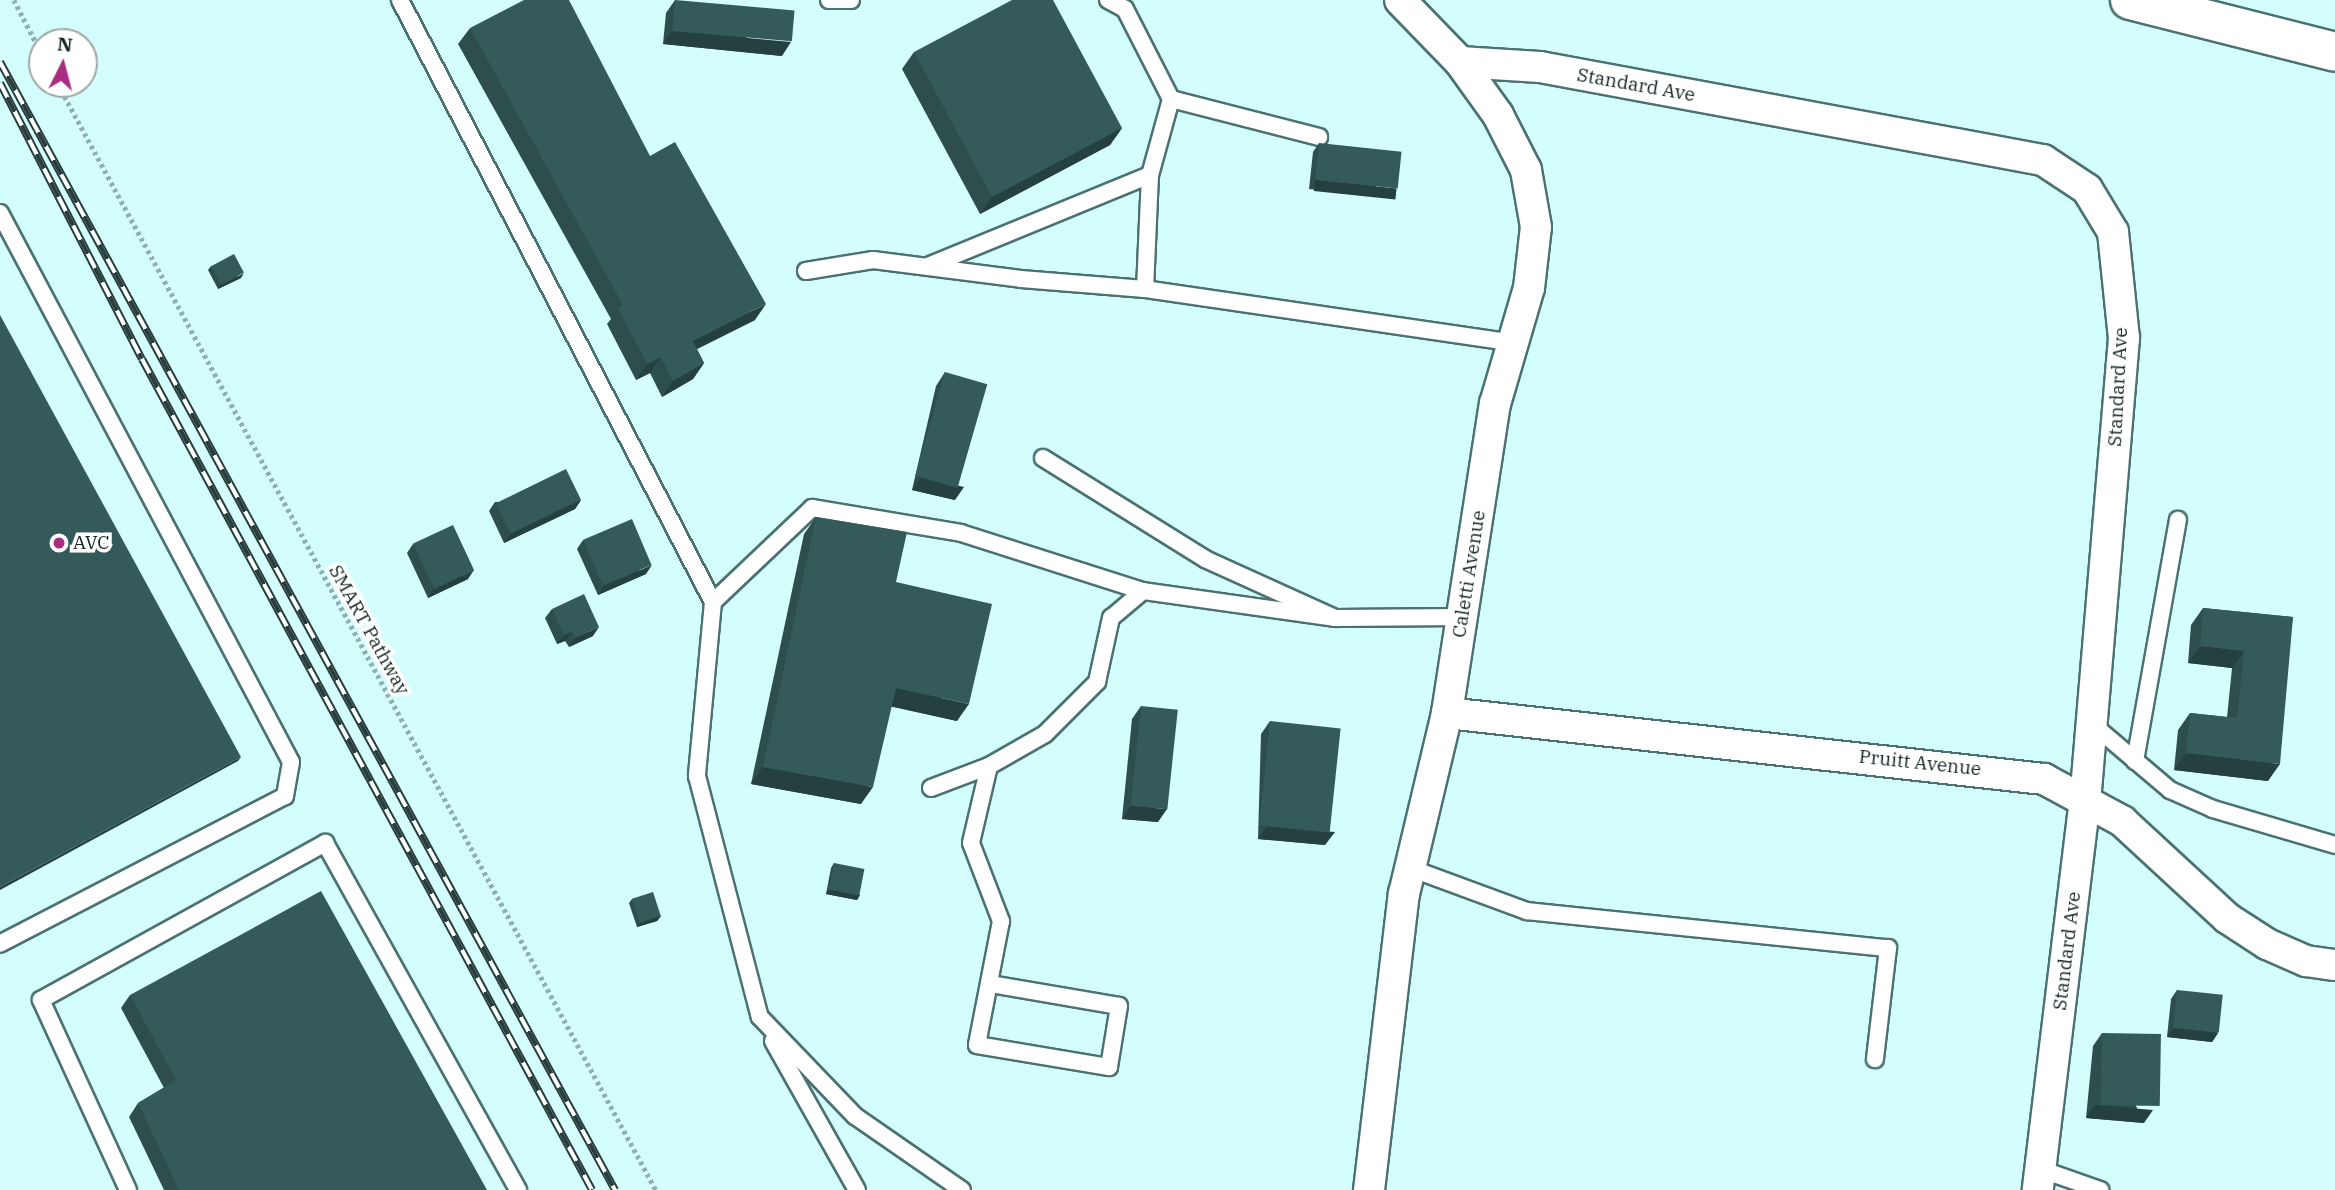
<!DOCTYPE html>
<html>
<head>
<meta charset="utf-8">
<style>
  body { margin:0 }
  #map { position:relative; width:2335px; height:1190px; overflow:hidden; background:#d3fefc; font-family:"IBM Plex Serif",serif }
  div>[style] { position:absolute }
  .path>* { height:4.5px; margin-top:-2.25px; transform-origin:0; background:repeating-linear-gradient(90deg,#8fb0af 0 3.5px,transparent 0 7px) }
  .roads { filter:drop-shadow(2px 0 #4b7271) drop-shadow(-2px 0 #4b7271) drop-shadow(0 2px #4b7271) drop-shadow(0 -2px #4b7271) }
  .service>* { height:16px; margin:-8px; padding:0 8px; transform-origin:8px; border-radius:8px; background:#fff }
  .minor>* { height:30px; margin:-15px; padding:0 15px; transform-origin:15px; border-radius:15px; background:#fff }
  .motorway>* { height:38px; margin:-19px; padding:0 19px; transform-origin:19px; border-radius:19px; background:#fff }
  .rail>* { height:8px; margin-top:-4px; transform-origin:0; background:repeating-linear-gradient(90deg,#fff 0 16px,#2a3d3d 0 32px); box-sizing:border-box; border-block:2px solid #2a3d3d }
  .wall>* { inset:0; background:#2d4e4d }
  .shaded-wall>* { inset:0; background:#24403f; transform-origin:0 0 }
  .building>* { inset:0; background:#345b5a; transform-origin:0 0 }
  .dots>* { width:19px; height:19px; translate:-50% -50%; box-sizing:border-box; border:4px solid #fff; border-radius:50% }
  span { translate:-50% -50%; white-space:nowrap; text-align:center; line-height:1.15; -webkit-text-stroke:7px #fff; paint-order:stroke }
  .street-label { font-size:19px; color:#132323 }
  .poi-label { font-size:19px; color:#132323 }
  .left { translate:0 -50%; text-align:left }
  .north { position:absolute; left:28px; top:28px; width:70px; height:70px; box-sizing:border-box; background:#fff; border:2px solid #a1a7a7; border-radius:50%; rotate:6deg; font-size:19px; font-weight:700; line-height:28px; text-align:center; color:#132323 }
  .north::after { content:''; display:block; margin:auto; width:24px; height:32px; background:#a82c7f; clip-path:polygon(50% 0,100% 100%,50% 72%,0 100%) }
</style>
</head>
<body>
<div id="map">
  <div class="path">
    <div style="left:14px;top:0;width:61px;rotate:62.6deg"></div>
    <div style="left:58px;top:84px;width:1257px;rotate:61.6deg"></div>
  </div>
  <div class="roads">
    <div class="service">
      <div style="left:400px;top:0;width:679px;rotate:62.53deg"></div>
      <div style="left:713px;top:602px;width:175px;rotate:95.3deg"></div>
      <div style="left:697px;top:776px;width:249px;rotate:75.4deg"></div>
      <div style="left:760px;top:1017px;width:137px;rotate:46.2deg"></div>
      <div style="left:855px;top:1116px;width:130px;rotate:34.7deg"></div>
      <div style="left:829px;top:0;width:22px"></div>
      <div style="left:1108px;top:0;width:19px;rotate:28deg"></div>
      <div style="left:1125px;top:9px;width:101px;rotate:62.9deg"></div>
      <div style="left:1171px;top:99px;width:153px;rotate:14.4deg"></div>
      <div style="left:1171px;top:99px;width:79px;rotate:105.4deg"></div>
      <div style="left:1150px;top:175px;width:114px;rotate:92.5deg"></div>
      <div style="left:1145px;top:289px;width:372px;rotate:8.3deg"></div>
      <div style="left:0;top:213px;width:621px;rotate:62.07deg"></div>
      <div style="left:291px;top:762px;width:35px;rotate:100deg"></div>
      <div style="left:285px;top:796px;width:321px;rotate:152.6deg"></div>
      <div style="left:928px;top:266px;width:240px;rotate:-22.3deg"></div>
      <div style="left:806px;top:271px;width:68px;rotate:-9.3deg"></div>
      <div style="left:873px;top:260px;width:149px;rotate:7.3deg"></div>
      <div style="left:1021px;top:279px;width:124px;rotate:4.6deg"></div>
      <div style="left:1043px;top:458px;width:191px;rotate:31.9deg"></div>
      <div style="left:1205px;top:559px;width:143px;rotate:24.4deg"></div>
      <div style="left:1335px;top:618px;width:127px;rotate:-0.5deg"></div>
      <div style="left:713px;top:602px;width:137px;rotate:-43.5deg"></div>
      <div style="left:812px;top:508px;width:151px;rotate:9.5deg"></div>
      <div style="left:961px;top:533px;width:191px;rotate:17.7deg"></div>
      <div style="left:1143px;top:591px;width:194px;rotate:8deg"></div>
      <div style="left:2091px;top:723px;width:104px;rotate:40.3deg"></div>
      <div style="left:2170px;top:790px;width:47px;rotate:23.8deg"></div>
      <div style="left:2213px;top:809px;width:127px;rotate:16.4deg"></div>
      <div style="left:2135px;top:761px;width:245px;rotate:-79.9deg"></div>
      <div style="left:989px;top:766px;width:79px;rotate:103.2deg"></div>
      <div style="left:971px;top:843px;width:84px;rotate:69deg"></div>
      <div style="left:1001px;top:921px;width:126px;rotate:101deg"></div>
      <div style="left:977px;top:1045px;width:134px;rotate:9.5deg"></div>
      <div style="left:1109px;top:1067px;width:62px;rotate:-80.7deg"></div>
      <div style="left:1119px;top:1006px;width:131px;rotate:-170.3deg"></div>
      <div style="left:931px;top:788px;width:62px;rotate:-20.8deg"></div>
      <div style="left:989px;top:766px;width:64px;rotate:-29.7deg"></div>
      <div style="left:1045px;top:734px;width:74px;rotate:-45deg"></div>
      <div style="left:1097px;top:682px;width:66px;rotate:-77.7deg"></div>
      <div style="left:1111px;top:618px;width:42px;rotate:-40.2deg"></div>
      <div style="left:1410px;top:868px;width:125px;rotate:20.2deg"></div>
      <div style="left:1527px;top:911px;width:363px;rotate:5.9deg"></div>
      <div style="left:1888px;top:948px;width:112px;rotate:96.7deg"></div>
      <div style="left:773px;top:1041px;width:171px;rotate:60.6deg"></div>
      <div style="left:2040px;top:1169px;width:64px;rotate:19.3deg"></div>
      <div style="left:128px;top:1190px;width:209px;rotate:-114.6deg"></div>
      <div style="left:41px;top:1000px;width:325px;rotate:-28.9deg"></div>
      <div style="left:325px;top:843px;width:397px;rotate:60.9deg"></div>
    </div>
    <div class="minor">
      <div style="left:1460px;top:62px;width:80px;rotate:3.6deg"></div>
      <div style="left:1540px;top:67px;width:512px;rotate:10.48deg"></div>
      <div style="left:2043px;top:160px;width:53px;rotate:33.4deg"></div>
      <div style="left:2087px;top:189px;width:50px;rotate:58.8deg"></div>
      <div style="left:2113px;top:232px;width:107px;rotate:84.1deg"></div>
      <div style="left:2124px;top:338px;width:463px;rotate:94.8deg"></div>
      <div style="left:2085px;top:799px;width:394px;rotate:96.9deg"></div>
      <div style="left:1447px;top:713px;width:601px;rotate:6.31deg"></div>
      <div style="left:2044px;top:779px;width:89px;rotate:28.3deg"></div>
      <div style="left:2122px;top:821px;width:143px;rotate:42.7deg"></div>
      <div style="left:2227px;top:918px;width:48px;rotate:33deg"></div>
      <div style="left:2267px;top:944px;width:43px;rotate:23.6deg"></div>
      <div style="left:2306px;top:961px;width:29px;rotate:8deg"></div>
      <div style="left:1369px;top:1190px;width:298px;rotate:-83.3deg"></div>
      <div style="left:1404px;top:894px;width:186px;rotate:-76.6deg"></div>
      <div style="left:1447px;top:713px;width:313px;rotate:-81.2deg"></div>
      <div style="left:1495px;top:404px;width:121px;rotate:-73.7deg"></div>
      <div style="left:1529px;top:288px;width:61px;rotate:-83.5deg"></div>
      <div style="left:1536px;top:227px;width:58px;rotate:-100deg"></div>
      <div style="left:1526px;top:170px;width:62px;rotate:-117deg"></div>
      <div style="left:1498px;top:115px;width:65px;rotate:-125.6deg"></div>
      <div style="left:1460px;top:62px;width:86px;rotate:-134.1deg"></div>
    </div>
    <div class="motorway">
      <div style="left:2130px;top:0;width:211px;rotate:14.2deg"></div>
    </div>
  </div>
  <div class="rail">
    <div style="left:0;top:62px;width:1285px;rotate:61.4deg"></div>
    <div style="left:0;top:83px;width:310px;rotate:62.8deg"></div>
    <div style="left:142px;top:359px;width:945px;rotate:61.56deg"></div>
  </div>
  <div class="wall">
    <div style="clip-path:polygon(675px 0,782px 56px,663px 44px,666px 13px)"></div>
    <div style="clip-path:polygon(470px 28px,650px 156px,755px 320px,697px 349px,704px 363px,693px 379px,662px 397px,650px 373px,636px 380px,607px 324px,611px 319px,458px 44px)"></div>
    <div style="clip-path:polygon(914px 52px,1122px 128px,1110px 145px,980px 214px,902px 69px)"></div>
    <div style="clip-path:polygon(1319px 143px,1391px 198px,1309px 189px,1313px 152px)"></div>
    <div style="clip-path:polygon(211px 266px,241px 278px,218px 289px,208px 270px)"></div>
    <div style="clip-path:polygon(945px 372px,955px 500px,912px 490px,936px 386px)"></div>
    <div style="clip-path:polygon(581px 500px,575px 509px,504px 543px,489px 511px,495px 502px)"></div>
    <div style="clip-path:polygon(816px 517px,957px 721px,891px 706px,861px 804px,751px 784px,804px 534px)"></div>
    <div style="clip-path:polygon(583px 540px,646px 574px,598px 595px,577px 549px)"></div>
    <div style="clip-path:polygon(413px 544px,468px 579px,428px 598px,407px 553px)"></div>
    <div style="clip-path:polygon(2203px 608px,2293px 617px,2268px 781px,2174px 770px,2178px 730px,2190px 713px,2227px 717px,2232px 668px,2188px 663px,2191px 625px)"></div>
    <div style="clip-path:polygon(552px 609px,593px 636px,569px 647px,565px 641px,557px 644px,545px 618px)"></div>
    <div style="clip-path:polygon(1141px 706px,1158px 822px,1122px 819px,1132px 719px)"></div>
    <div style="clip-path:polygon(1270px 721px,1325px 845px,1258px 839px,1261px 734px)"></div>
    <div style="clip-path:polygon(834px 863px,860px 895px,857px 900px,826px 894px,831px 868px)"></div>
    <div style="clip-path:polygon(632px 899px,661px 916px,657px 921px,637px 927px,629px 903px)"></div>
    <div style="clip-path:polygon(2177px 990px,2218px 1033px,2212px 1042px,2167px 1037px,2171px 999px)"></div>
    <div style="clip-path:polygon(130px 995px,487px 1190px,164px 1190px,129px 1117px,138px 1103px,164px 1088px,121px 1008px)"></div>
    <div style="clip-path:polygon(2102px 1033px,2144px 1123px,2086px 1118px,2093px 1046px)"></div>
  </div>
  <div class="shaded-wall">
    <div style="clip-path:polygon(672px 31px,791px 42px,782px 56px,663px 44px)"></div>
    <div style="clip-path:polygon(1122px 128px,1110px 145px,980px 214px,992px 197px)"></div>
    <div style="left:1315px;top:180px;width:82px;height:11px;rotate:6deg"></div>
    <div style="clip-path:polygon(244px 273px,241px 278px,218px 289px,221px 285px)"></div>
    <div style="clip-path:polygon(766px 304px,755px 320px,681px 357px,693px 341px)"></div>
    <div style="clip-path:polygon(661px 357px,650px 373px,636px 380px,647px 364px)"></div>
    <div style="clip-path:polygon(704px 363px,693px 379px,662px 397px,673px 381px)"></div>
    <div style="clip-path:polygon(921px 477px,964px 487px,955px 500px,912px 490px)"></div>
    <div style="clip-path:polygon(581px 500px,575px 509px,504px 543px,510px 534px)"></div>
    <div style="clip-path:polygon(652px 565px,646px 574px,598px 595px,604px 586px)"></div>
    <div style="clip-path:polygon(474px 570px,468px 579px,428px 598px,434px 589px)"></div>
    <div style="clip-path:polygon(599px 627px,593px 636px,569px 647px,575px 638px)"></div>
    <div style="clip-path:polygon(572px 632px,565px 641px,557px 644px,564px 635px)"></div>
    <div style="clip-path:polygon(2200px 646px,2244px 651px,2232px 668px,2188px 663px)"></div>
    <div style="clip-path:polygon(896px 688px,969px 704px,957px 721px,884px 705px)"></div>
    <div style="clip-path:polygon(2186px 753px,2280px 764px,2268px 781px,2174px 770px)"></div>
    <div style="clip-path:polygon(241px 757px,238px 761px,0 890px,0 887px)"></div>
    <div style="clip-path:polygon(763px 767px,873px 787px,861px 804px,751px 784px)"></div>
    <div style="clip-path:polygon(1131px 806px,1167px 809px,1158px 822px,1122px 819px)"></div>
    <div style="clip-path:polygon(1267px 826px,1335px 832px,1325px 845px,1258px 839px)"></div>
    <div style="clip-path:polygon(829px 890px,860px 895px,857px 900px,826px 894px)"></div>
    <div style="clip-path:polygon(661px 916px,657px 921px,637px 927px,640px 923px)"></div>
    <div style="clip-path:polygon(2173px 1028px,2218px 1033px,2212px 1042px,2167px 1037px)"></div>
    <div style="clip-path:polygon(2095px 1105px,2153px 1110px,2144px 1123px,2086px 1118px)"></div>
  </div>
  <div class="building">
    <div style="clip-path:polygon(524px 0,569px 0,650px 156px,675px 142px,766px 304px,693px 341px,704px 363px,673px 381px,661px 357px,647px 364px,618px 308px,623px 305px,470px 28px)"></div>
    <div style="left:675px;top:0;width:120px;height:31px;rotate:5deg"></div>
    <div style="clip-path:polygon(1012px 0,1053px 0,1122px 128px,992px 197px,914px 52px)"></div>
    <div style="left:1319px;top:143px;width:83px;height:37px;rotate:6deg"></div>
    <div style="left:234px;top:254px;width:21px;height:26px;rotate:62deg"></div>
    <div style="clip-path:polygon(0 315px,241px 757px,0 887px)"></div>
    <div style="left:945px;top:372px;width:44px;height:108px;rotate:16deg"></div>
    <div style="left:566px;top:469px;width:34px;height:78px;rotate:64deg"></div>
    <div style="clip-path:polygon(816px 517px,907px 532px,896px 582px,992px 604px,969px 704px,896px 688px,873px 787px,763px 767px)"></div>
    <div style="left:632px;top:519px;width:50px;height:53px;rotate:67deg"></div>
    <div style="left:453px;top:525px;width:50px;height:44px;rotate:65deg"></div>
    <div style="clip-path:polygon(584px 594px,599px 627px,575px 638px,572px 632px,564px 635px,552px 609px)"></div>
    <div style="clip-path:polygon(2203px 608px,2293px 617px,2280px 764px,2186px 753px,2190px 713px,2237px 718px,2244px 651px,2200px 646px)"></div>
    <div style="left:1141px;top:706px;width:37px;height:100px;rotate:6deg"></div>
    <div style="left:1270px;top:721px;width:71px;height:105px;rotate:6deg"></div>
    <div style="left:834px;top:863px;width:31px;height:27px;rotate:11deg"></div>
    <div style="clip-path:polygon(321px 891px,487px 1190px,179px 1190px,138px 1103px,176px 1080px,130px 995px)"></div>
    <div style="left:653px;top:892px;width:25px;height:22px;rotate:72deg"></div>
    <div style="left:2177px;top:990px;width:46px;height:38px;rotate:6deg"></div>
    <div style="left:2102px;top:1033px;width:59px;height:72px;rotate:1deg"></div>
  </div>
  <div class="dots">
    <div style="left:59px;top:543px;background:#a82c7f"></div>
  </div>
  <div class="street-label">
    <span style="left:1636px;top:85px;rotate:10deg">Standard Ave</span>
    <span style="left:2118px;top:387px;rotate:-87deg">Standard Ave</span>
    <span style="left:1469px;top:574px;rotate:-81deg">Caletti Avenue</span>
    <span style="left:369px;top:630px;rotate:61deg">SMART Pathway</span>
    <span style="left:1920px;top:763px;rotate:6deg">Pruitt Avenue</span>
    <span style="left:2067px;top:951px;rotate:-83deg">Standard Ave</span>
  </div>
  <div class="poi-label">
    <span class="left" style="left:73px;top:543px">AVC</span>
  </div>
  <div class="north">N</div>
</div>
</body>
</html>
